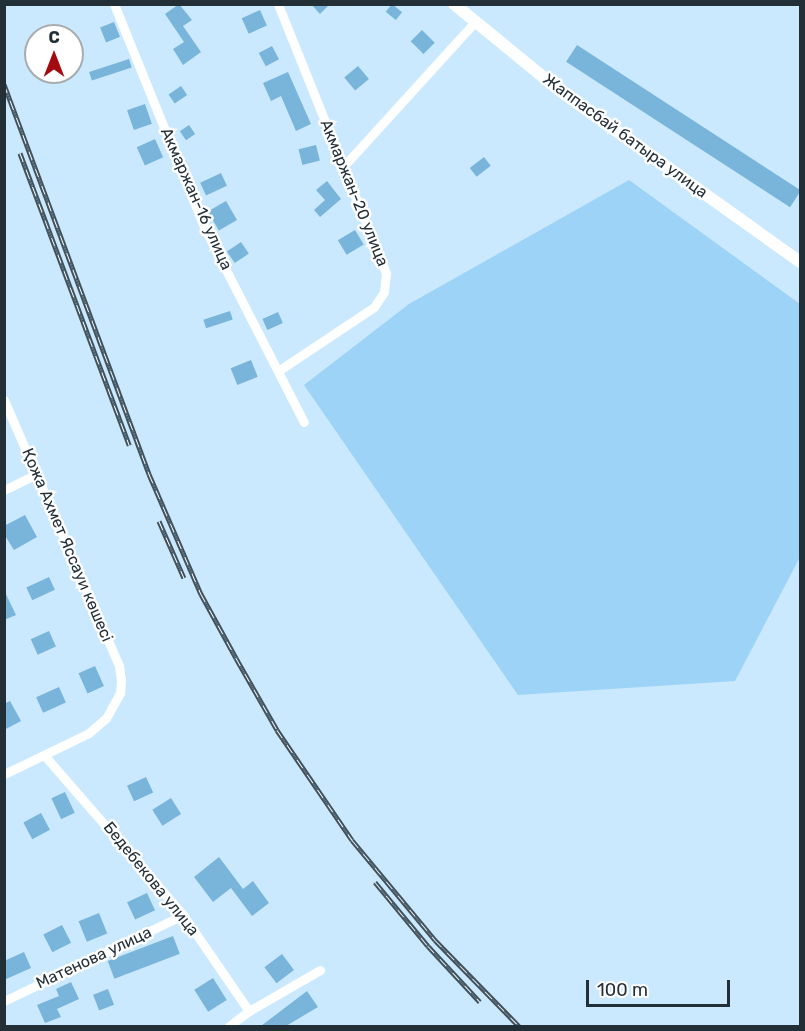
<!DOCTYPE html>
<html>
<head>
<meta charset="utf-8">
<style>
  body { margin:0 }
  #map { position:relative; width:805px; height:1031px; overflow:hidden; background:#cae9fe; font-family:Rubik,sans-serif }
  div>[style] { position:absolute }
  .green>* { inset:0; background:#9dd3f6 }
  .building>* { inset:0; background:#79b4da; transform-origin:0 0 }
  .minor>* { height:9px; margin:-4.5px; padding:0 4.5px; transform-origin:4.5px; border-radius:4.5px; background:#fff }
  .major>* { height:12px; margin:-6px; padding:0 6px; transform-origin:6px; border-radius:6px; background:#fff }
  .rail>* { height:5px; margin-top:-2.5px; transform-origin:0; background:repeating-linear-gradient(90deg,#fff 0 9px,#42525c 0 18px); box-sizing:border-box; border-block:2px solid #42525c }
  span { translate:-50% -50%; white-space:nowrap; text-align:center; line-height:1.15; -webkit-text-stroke:5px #fff; paint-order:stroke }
  .street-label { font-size:16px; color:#232f37 }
  .frame { position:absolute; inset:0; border:6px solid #232f37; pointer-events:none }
  .north { position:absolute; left:24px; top:24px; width:60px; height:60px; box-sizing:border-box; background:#fff; border:2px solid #a7acaf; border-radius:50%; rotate:0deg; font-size:16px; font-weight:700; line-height:24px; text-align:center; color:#232f37 }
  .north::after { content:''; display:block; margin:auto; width:21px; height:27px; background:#a30b10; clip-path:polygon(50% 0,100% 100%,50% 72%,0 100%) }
  .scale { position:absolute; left:586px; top:980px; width:144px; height:27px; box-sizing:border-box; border:3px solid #232f37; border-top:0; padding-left:8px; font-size:18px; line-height:21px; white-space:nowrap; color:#232f37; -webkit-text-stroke:4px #fff; paint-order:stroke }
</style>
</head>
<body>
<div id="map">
  <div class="green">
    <div style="clip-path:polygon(629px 180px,800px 304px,800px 557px,735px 681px,518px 695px,304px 385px,409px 304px)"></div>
  </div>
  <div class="building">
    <div style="clip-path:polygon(179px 4px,192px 20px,183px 26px,201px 52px,183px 65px,173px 49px,184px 42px,165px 14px)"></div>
    <div style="clip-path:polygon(311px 4px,330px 4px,320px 14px)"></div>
    <div style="left:392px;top:4px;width:13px;height:10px;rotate:39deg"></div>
    <div style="left:260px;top:10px;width:17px;height:20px;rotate:66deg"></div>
    <div style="left:114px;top:22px;width:16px;height:15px;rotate:68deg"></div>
    <div style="left:422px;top:30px;width:18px;height:16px;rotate:45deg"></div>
    <div style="left:577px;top:45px;width:267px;height:20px;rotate:33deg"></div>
    <div style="left:272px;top:46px;width:15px;height:15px;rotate:62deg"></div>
    <div style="left:129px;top:59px;width:9px;height:42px;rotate:72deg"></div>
    <div style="left:358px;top:66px;width:17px;height:18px;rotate:50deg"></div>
    <div style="clip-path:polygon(288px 72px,311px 124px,296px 131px,281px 96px,271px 101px,263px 83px)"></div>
    <div style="left:181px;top:86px;width:11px;height:15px;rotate:56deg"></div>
    <div style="left:145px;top:104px;width:21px;height:19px;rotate:71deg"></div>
    <div style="left:189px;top:125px;width:11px;height:11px;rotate:56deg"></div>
    <div style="left:155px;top:139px;width:20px;height:20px;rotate:66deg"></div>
    <div style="left:316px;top:145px;width:16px;height:18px;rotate:76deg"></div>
    <div style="left:484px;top:157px;width:11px;height:18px;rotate:52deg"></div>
    <div style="left:221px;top:173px;width:14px;height:23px;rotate:65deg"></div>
    <div style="clip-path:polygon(327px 181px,341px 199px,320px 217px,314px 210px,325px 200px,316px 190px)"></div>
    <div style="left:226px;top:201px;width:22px;height:21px;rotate:60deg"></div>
    <div style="left:355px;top:230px;width:17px;height:20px;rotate:59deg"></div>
    <div style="left:241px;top:242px;width:14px;height:17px;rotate:56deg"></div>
    <div style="left:230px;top:311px;width:9px;height:28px;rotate:72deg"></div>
    <div style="left:278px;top:312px;width:12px;height:17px;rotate:66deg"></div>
    <div style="left:251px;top:360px;width:18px;height:22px;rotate:68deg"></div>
    <div style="clip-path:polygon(25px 515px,37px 537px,14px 550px,4px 534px,4px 526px)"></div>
    <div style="left:49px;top:577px;width:14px;height:25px;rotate:65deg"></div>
    <div style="clip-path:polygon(4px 590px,16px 615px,4px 620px)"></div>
    <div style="left:49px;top:631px;width:17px;height:20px;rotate:66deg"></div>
    <div style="left:95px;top:666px;width:22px;height:18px;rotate:66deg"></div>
    <div style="left:59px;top:687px;width:17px;height:25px;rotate:66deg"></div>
    <div style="clip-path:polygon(10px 701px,21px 721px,4px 730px,4px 704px)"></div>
    <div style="left:146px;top:777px;width:17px;height:21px;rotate:65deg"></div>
    <div style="left:65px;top:792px;width:23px;height:15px;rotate:65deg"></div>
    <div style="left:171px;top:798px;width:19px;height:22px;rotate:58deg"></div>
    <div style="left:41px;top:813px;width:19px;height:20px;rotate:62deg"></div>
    <div style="clip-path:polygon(219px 857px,243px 889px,253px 881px,269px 903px,252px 916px,231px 888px,213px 902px,194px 877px)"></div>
    <div style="left:147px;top:893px;width:19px;height:22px;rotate:65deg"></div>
    <div style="left:99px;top:913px;width:22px;height:22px;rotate:68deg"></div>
    <div style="left:62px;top:925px;width:20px;height:21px;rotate:63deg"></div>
    <div style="left:173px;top:936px;width:19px;height:70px;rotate:69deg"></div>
    <div style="clip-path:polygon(24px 952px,31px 968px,4px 980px,4px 961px)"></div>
    <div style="left:282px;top:954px;width:20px;height:22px;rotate:53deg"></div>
    <div style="left:213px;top:978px;width:26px;height:22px;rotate:58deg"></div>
    <div style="clip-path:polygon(71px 982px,79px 999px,57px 1009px,61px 1017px,45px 1023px,37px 1005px,59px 996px,56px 989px)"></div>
    <div style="left:108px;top:989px;width:17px;height:16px;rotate:69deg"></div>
    <div style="clip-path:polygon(307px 991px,318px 1007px,286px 1026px,261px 1026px)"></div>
  </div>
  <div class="minor">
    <div style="left:114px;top:4px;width:240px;rotate:68deg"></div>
    <div style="left:204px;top:227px;width:219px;rotate:62.9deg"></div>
    <div style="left:342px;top:168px;width:197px;rotate:-47.7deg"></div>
    <div style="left:278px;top:371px;width:115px;rotate:-33.7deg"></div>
    <div style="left:374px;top:307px;width:18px;rotate:-56deg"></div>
    <div style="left:384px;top:292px;width:19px;rotate:-84deg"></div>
    <div style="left:386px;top:273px;width:290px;rotate:-111.9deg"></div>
    <div style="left:4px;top:400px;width:290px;rotate:66.6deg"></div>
    <div style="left:119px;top:666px;width:14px;rotate:82deg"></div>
    <div style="left:121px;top:680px;width:13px;rotate:94deg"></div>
    <div style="left:120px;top:693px;width:29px;rotate:119deg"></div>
    <div style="left:106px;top:718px;width:23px;rotate:139deg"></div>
    <div style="left:89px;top:733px;width:94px;rotate:154.2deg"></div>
    <div style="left:4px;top:490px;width:37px;rotate:-26deg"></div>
    <div style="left:44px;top:755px;width:212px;rotate:49deg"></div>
    <div style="left:183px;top:915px;width:116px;rotate:55.5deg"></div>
    <div style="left:4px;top:1001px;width:199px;rotate:-25.7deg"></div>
    <div style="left:229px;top:1026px;width:25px;rotate:-37deg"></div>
    <div style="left:249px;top:1011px;width:82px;rotate:-30deg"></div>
  </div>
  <div class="major">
    <div style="left:454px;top:4px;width:136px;rotate:39.3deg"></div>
    <div style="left:559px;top:90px;width:296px;rotate:35.5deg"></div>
  </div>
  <div class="rail">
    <div style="left:4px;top:84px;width:416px;rotate:69.6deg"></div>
    <div style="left:149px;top:474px;width:131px;rotate:66.6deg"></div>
    <div style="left:201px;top:594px;width:73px;rotate:61.3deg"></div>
    <div style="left:236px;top:658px;width:83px;rotate:60.3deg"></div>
    <div style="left:277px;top:730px;width:133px;rotate:55.7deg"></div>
    <div style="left:352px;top:840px;width:130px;rotate:50.3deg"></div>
    <div style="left:435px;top:940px;width:120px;rotate:45.7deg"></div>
    <div style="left:20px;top:153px;width:312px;rotate:69.5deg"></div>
    <div style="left:159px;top:521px;width:62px;rotate:66.3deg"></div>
    <div style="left:375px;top:882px;width:83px;rotate:50.4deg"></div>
    <div style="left:428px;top:946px;width:76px;rotate:47.1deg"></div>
  </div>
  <div class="street-label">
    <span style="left:625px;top:136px;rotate:36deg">Жаппасбай батыра улица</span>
    <span style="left:354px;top:193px;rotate:68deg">Акмаржан-20 улица</span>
    <span style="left:196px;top:199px;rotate:66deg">Акмаржан-16 улица</span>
    <span style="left:67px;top:545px;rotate:67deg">Қожа Ахмет Яссауи көшесі</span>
    <span style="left:151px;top:879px;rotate:51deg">Бедебекова улица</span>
    <span style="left:94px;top:958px;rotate:-25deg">Матенова улица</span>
  </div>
  <div class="frame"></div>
  <div class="north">С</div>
  <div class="scale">100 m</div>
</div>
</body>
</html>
